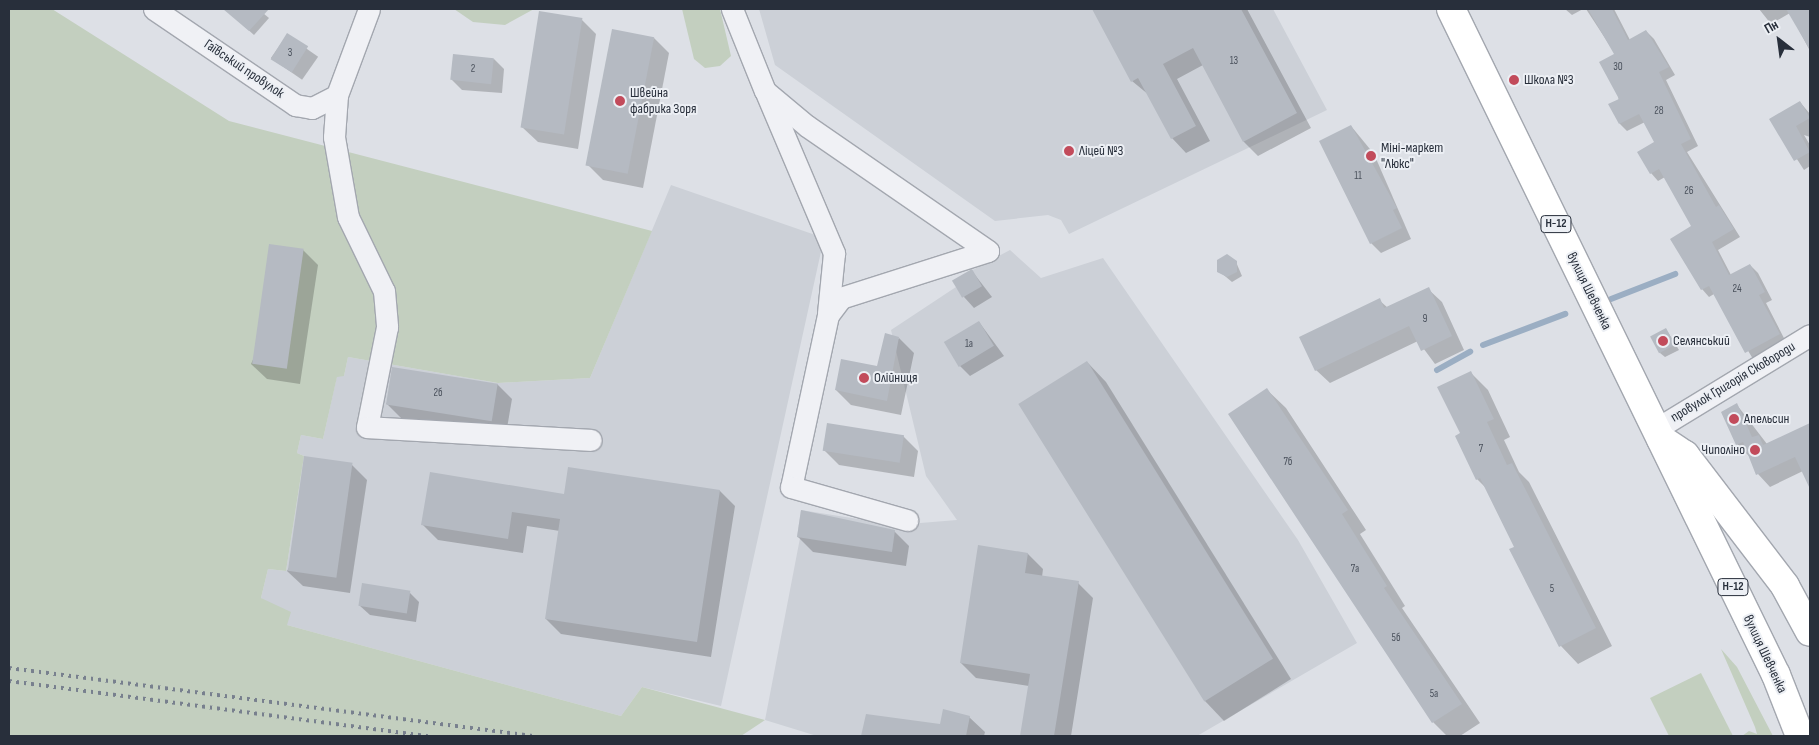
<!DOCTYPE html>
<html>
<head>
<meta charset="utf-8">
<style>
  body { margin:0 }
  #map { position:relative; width:1819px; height:745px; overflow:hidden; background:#dde0e6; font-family:"Sofia Sans Condensed",sans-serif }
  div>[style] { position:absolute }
  .built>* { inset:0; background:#ccd0d7 }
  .green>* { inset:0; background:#c3cfbf }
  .shadow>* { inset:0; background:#0003; transform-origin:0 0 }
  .stream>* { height:6px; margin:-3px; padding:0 3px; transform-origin:3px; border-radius:3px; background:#9baec3 }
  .building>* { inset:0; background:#b5bac2; transform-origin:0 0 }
  .roads { filter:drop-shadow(1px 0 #a3a7af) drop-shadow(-1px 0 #a3a7af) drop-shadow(0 1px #a3a7af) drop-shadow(0 -1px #a3a7af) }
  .minor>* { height:21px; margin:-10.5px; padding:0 10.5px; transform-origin:10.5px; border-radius:10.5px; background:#f0f1f5 }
  .secondary>* { height:28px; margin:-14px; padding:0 14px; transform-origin:14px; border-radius:14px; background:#fff }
  .primary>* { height:28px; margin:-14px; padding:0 14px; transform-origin:14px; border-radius:14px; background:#fff }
  .rail>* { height:4px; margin-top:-2px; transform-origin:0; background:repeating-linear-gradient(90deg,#78808e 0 2.5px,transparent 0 7.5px) }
  .dots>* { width:14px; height:14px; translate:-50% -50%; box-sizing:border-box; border:2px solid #eceff4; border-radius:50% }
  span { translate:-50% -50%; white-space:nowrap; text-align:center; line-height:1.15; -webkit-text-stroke:4px #eceff4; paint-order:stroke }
  .number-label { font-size:11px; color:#4b525d }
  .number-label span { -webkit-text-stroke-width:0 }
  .shield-label span { padding:1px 4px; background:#eceff4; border:1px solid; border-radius:4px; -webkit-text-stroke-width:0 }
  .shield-label { font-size:12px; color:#282f3b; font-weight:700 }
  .street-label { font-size:14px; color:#282f3b }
  .poi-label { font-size:14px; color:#282f3b }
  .left { translate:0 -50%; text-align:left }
  .right { translate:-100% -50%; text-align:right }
  .frame { position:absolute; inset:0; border:10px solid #282f3b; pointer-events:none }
  .north { position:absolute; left:1754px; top:15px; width:50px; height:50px; -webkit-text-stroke:4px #eceff4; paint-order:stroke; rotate:330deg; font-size:14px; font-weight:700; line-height:20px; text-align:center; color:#282f3b }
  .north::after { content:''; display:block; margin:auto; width:18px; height:22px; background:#282f3b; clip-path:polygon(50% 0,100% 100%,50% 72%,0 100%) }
</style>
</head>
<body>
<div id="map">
  <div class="built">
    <div style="clip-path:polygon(759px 9px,1273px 9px,1327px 110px,1069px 234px,1061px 220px,1048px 215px,995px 221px,775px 65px)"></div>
    <div style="clip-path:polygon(671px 185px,824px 238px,721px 706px,642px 687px,621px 716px,287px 625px,261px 598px,268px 569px,286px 571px,304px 456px,297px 453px,301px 435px,323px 439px,337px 376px,344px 376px,348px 357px,498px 383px,590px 378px)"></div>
    <div style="clip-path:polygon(1010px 250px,1041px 278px,1103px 258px,1298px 540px,1357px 643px,1197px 736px,817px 736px,765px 720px,800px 538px,797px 537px,801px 510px,896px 525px,957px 520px,926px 476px,891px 330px,956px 287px,952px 281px)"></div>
  </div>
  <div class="green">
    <div style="clip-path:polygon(9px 9px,52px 9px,229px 121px,652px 231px,590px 378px,498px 383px,348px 357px,344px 376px,337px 377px,323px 439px,301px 435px,297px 453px,304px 456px,286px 571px,268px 569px,261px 598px,291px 612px,287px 625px,621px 716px,642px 687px,765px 720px,741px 736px,9px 736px)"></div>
    <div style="clip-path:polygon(454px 9px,534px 9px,505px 25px,473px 22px)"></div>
    <div style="clip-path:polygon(682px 9px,720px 9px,731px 56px,720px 66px,705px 68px,694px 59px)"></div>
    <div style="clip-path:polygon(1721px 649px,1737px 667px,1773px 736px,1742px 736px,1749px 731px,1757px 734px,1755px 727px)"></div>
    <div style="clip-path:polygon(1701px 673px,1733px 736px,1669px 736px,1650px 698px)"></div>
  </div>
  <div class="shadow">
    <div style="clip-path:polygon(243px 9px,258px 9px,269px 18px,254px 35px,235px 18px)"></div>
    <div style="clip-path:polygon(1093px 9px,1247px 9px,1311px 128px,1258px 156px,1244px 142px,1203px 65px,1177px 79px,1210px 141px,1186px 153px,1172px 138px,1149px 95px,1132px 81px)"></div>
    <div style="clip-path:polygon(1565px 9px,1583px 9px,1572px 15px)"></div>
    <div style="clip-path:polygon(1586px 9px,1614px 9px,1630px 40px,1646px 31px,1654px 39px,1675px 75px,1666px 80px,1698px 146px,1687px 152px,1740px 237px,1718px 250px,1731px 275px,1750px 265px,1758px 273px,1772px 300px,1766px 303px,1786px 342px,1753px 359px,1714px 294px,1709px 297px,1702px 289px,1693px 226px,1665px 177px,1658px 181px,1651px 173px,1656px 143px,1645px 122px,1627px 131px,1620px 124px,1616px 55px)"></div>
    <div style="clip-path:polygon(1759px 9px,1810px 9px,1810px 51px,1790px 13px,1771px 24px)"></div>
    <div style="clip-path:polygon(581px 19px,596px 34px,578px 149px,538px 142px,522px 127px)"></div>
    <div style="left:287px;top:35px;width:38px;height:28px;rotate:35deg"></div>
    <div style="clip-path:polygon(654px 38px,669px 53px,643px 188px,603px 180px,588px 165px)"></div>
    <div style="clip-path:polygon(494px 59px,504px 69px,502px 93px,462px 90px,452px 80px)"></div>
    <div style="clip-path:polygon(1800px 102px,1810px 114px,1810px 137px,1804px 135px,1810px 145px,1810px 166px,1804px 170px,1771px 119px)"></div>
    <div style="clip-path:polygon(1351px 126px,1374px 154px,1411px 239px,1381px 253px,1371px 243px)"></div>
    <div style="clip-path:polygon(303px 250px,318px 265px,300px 384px,267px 379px,251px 364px)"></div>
    <div style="clip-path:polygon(1236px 262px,1242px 276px,1232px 282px,1219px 271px)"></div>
    <div style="clip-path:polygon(972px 271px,992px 297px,974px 308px,964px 297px)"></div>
    <div style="clip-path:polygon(1428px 289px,1442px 302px,1464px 350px,1435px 364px,1418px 341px,1330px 383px,1316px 370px,1379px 300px,1388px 308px)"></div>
    <div style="clip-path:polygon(979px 322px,1004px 356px,970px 376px,960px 366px)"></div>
    <div style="clip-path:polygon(1666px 329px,1679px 350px,1665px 357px,1660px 353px)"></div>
    <div style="clip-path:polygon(899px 338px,914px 353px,901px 415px,851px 405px,836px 390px,878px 368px)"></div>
    <div style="clip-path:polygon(1087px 362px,1106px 382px,1291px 679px,1224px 721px,1205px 701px)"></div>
    <div style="clip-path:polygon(1470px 372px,1488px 390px,1510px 437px,1504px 440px,1519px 472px,1529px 482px,1612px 646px,1578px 664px,1561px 646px,1510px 550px,1515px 547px,1487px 489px,1477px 479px,1461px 434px)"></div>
    <div style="clip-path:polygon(497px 384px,512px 399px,506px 434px,401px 418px,386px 403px)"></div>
    <div style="clip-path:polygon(1267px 390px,1286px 408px,1366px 530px,1360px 534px,1405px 606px,1402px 608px,1480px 723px,1460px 736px,1447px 736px,1433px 722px,1230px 414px)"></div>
    <div style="clip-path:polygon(1737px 405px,1767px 444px,1810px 424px,1810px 486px,1803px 471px,1770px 487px,1758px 474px,1750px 457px,1737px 444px)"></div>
    <div style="clip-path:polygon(903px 436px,918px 451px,914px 477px,839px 465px,824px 450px)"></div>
    <div style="clip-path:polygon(352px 465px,367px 480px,350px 593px,303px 586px,287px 571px)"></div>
    <div style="clip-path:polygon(720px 491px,735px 506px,711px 657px,561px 634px,546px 619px,560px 531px,527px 526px,523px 553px,438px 540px,423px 525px,565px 495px)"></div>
    <div style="clip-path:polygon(894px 531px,909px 546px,906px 566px,813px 552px,798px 537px)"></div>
    <div style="clip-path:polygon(979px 547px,1028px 554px,1043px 569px,1042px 577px,1078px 583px,1093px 598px,1071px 736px,1021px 736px,1029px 686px,976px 678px,961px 663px)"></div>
    <div style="clip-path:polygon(409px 592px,419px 602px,416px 622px,370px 615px,359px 605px)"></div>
    <div style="clip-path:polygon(867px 715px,941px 725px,969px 717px,985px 732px,984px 736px,862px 736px)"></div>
  </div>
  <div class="stream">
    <div style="left:1611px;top:299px;width:69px;rotate:-21.3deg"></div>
    <div style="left:1483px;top:345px;width:88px;rotate:-20.7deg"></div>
    <div style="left:1437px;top:370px;width:38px;rotate:-29deg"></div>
  </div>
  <div class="building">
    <div style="clip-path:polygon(223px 9px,269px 9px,249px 31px)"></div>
    <div style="clip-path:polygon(1092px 9px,1241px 9px,1297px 113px,1243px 142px,1193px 48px,1163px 64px,1196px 126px,1171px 139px,1138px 78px,1131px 82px)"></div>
    <div style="clip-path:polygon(1588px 9px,1612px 9px,1628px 40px,1646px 30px,1669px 67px,1659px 72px,1691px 139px,1681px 144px,1716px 207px,1719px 205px,1734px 229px,1712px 242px,1729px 275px,1750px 264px,1765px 292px,1759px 295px,1780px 334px,1745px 353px,1709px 286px,1701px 290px,1670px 239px,1691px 226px,1659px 169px,1650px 174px,1637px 152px,1654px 142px,1639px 114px,1619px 124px,1608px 104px,1619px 99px,1599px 62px,1614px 54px)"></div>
    <div style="clip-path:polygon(1786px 9px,1810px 9px,1810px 50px)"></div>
    <div style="left:539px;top:11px;width:44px;height:118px;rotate:9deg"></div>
    <div style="left:612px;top:29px;width:43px;height:139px;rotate:11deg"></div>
    <div style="left:287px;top:33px;width:25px;height:31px;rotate:32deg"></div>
    <div style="left:453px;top:54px;width:41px;height:26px;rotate:6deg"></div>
    <div style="clip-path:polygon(1800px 101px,1810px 118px,1796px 126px,1810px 152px,1794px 161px,1769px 119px)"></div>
    <div style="clip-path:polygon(1351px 125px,1397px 208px,1393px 210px,1402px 228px,1370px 244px,1319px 141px)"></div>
    <div style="left:269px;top:244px;width:35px;height:121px;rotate:8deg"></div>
    <div style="clip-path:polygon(1227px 254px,1237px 261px,1237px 272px,1227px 277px,1217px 272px,1217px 260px)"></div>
    <div style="left:972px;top:269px;width:20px;height:23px;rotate:60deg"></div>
    <div style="clip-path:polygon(1429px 287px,1452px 336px,1421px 351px,1409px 326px,1315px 371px,1299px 337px,1380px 298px,1384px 308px)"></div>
    <div style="left:979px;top:321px;width:29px;height:41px;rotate:59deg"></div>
    <div style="left:1666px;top:328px;width:19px;height:18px;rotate:62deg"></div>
    <div style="clip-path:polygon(885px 333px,899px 337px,887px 401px,835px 390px,841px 359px,877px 366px)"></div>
    <div style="left:1087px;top:361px;width:351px;height:81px;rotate:58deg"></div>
    <div style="left:392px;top:367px;width:107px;height:38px;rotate:9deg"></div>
    <div style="clip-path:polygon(1471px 371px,1494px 419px,1487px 422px,1507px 465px,1512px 463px,1596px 628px,1559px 647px,1509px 549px,1514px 547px,1480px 478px,1476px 480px,1455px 436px,1460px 433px,1437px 387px)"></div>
    <div style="clip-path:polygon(1267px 388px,1348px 510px,1342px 514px,1387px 586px,1384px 588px,1462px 704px,1432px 723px,1228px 414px)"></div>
    <div style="clip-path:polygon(1737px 403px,1752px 437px,1759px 435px,1763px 445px,1810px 423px,1810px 489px,1795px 457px,1756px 475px,1743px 442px,1736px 445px,1721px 412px)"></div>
    <div style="left:827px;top:423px;width:78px;height:28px;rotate:9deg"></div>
    <div style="left:304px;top:456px;width:49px;height:116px;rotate:8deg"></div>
    <div style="clip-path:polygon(568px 467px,720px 490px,697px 642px,545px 619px,560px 519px,512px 512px,508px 539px,421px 525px,430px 472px,564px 494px)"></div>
    <div style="clip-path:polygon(801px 510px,895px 530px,892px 552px,797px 537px)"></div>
    <div style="clip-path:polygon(978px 545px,1028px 553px,1025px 573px,1079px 581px,1054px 736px,1020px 736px,1030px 674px,960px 663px)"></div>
    <div style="left:362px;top:583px;width:49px;height:23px;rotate:9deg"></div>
    <div style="clip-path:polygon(943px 709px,970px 716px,966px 736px,861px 736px,866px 714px,940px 724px)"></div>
  </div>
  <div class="roads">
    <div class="minor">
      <div style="left:154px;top:9px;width:171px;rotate:34.2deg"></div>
      <div style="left:295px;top:105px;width:17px;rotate:10deg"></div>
      <div style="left:312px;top:108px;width:28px;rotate:-27deg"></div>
      <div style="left:369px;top:9px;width:92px;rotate:110.4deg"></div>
      <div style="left:337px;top:95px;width:42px;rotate:94.1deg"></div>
      <div style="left:334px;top:137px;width:81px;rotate:80.1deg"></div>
      <div style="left:348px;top:217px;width:82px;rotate:64.1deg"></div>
      <div style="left:384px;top:291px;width:36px;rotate:85deg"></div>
      <div style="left:387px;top:327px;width:102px;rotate:101.3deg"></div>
      <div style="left:367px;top:427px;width:224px;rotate:3.3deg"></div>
      <div style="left:732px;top:9px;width:88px;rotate:68.1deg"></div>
      <div style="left:765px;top:91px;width:55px;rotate:39.8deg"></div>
      <div style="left:807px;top:126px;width:220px;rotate:34.6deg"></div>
      <div style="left:988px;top:251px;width:154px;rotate:162.3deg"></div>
      <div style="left:841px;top:298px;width:21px;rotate:127deg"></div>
      <div style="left:828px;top:315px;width:176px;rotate:102.1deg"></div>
      <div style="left:791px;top:487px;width:121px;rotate:15.9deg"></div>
      <div style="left:767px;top:95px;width:172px;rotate:67deg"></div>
      <div style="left:834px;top:253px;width:60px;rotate:95.7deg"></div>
      <div style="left:1656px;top:429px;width:180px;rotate:-31.4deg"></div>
    </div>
    <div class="secondary">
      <div style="left:1661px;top:439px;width:29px;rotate:34deg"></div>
      <div style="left:1685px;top:455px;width:165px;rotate:52.6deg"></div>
      <div style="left:1785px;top:586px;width:52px;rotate:61.5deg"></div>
    </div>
    <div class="primary">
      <div style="left:1451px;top:9px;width:741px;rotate:63.99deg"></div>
      <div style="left:1776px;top:675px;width:66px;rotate:68.5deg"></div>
    </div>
  </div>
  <div class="rail">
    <div style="left:9px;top:668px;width:528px;rotate:7.39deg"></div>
    <div style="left:9px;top:681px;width:423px;rotate:7.5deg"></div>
  </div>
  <div class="dots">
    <div style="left:1514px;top:80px;background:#c24b5b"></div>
    <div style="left:620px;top:101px;background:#c24b5b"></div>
    <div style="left:1069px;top:151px;background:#c24b5b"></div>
    <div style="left:1371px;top:156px;background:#c24b5b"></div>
    <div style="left:1663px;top:341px;background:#c24b5b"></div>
    <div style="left:864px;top:378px;background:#c24b5b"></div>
    <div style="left:1734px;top:419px;background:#c24b5b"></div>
    <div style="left:1755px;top:450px;background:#c24b5b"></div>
  </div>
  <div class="number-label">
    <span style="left:290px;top:53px">3</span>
    <span style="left:1234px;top:61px">13</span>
    <span style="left:1618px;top:67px">30</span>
    <span style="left:473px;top:69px">2</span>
    <span style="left:1659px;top:111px">28</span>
    <span style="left:1358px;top:176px">11</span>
    <span style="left:1689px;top:191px">26</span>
    <span style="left:1737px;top:289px">24</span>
    <span style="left:1425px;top:319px">9</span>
    <span style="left:969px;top:344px">1а</span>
    <span style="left:438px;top:393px">2б</span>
    <span style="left:1481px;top:449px">7</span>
    <span style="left:1288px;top:462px">7б</span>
    <span style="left:1355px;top:569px">7а</span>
    <span style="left:1552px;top:589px">5</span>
    <span style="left:1396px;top:638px">5б</span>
    <span style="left:1434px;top:694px">5а</span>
  </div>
  <div class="shield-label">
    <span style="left:1556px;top:224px">Н-12</span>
    <span style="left:1733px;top:587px">Н-12</span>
  </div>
  <div class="street-label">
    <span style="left:244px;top:69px;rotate:34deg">Гаївський провулок</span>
    <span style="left:1589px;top:291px;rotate:64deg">вулиця Шевченка</span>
    <span style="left:1733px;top:382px;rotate:-31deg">провулок Григорія Сковороди</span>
    <span style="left:1765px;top:654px;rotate:65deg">вулиця Шевченка</span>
  </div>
  <div class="poi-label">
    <span class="left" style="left:1524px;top:80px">Школа №3</span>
    <span class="left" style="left:630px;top:101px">Швейна<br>фабрика Зоря</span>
    <span class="left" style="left:1381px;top:156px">Міні-маркет<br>"Люкс"</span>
    <span class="left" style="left:1079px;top:151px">Ліцей №3</span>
    <span class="left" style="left:1673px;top:341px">Селянський</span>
    <span class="left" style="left:874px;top:378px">Олійниця</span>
    <span class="left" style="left:1744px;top:419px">Апельсин</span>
    <span class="right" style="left:1745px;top:450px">Чиполіно</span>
  </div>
  <div class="frame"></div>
  <div class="north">Пн</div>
</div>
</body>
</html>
